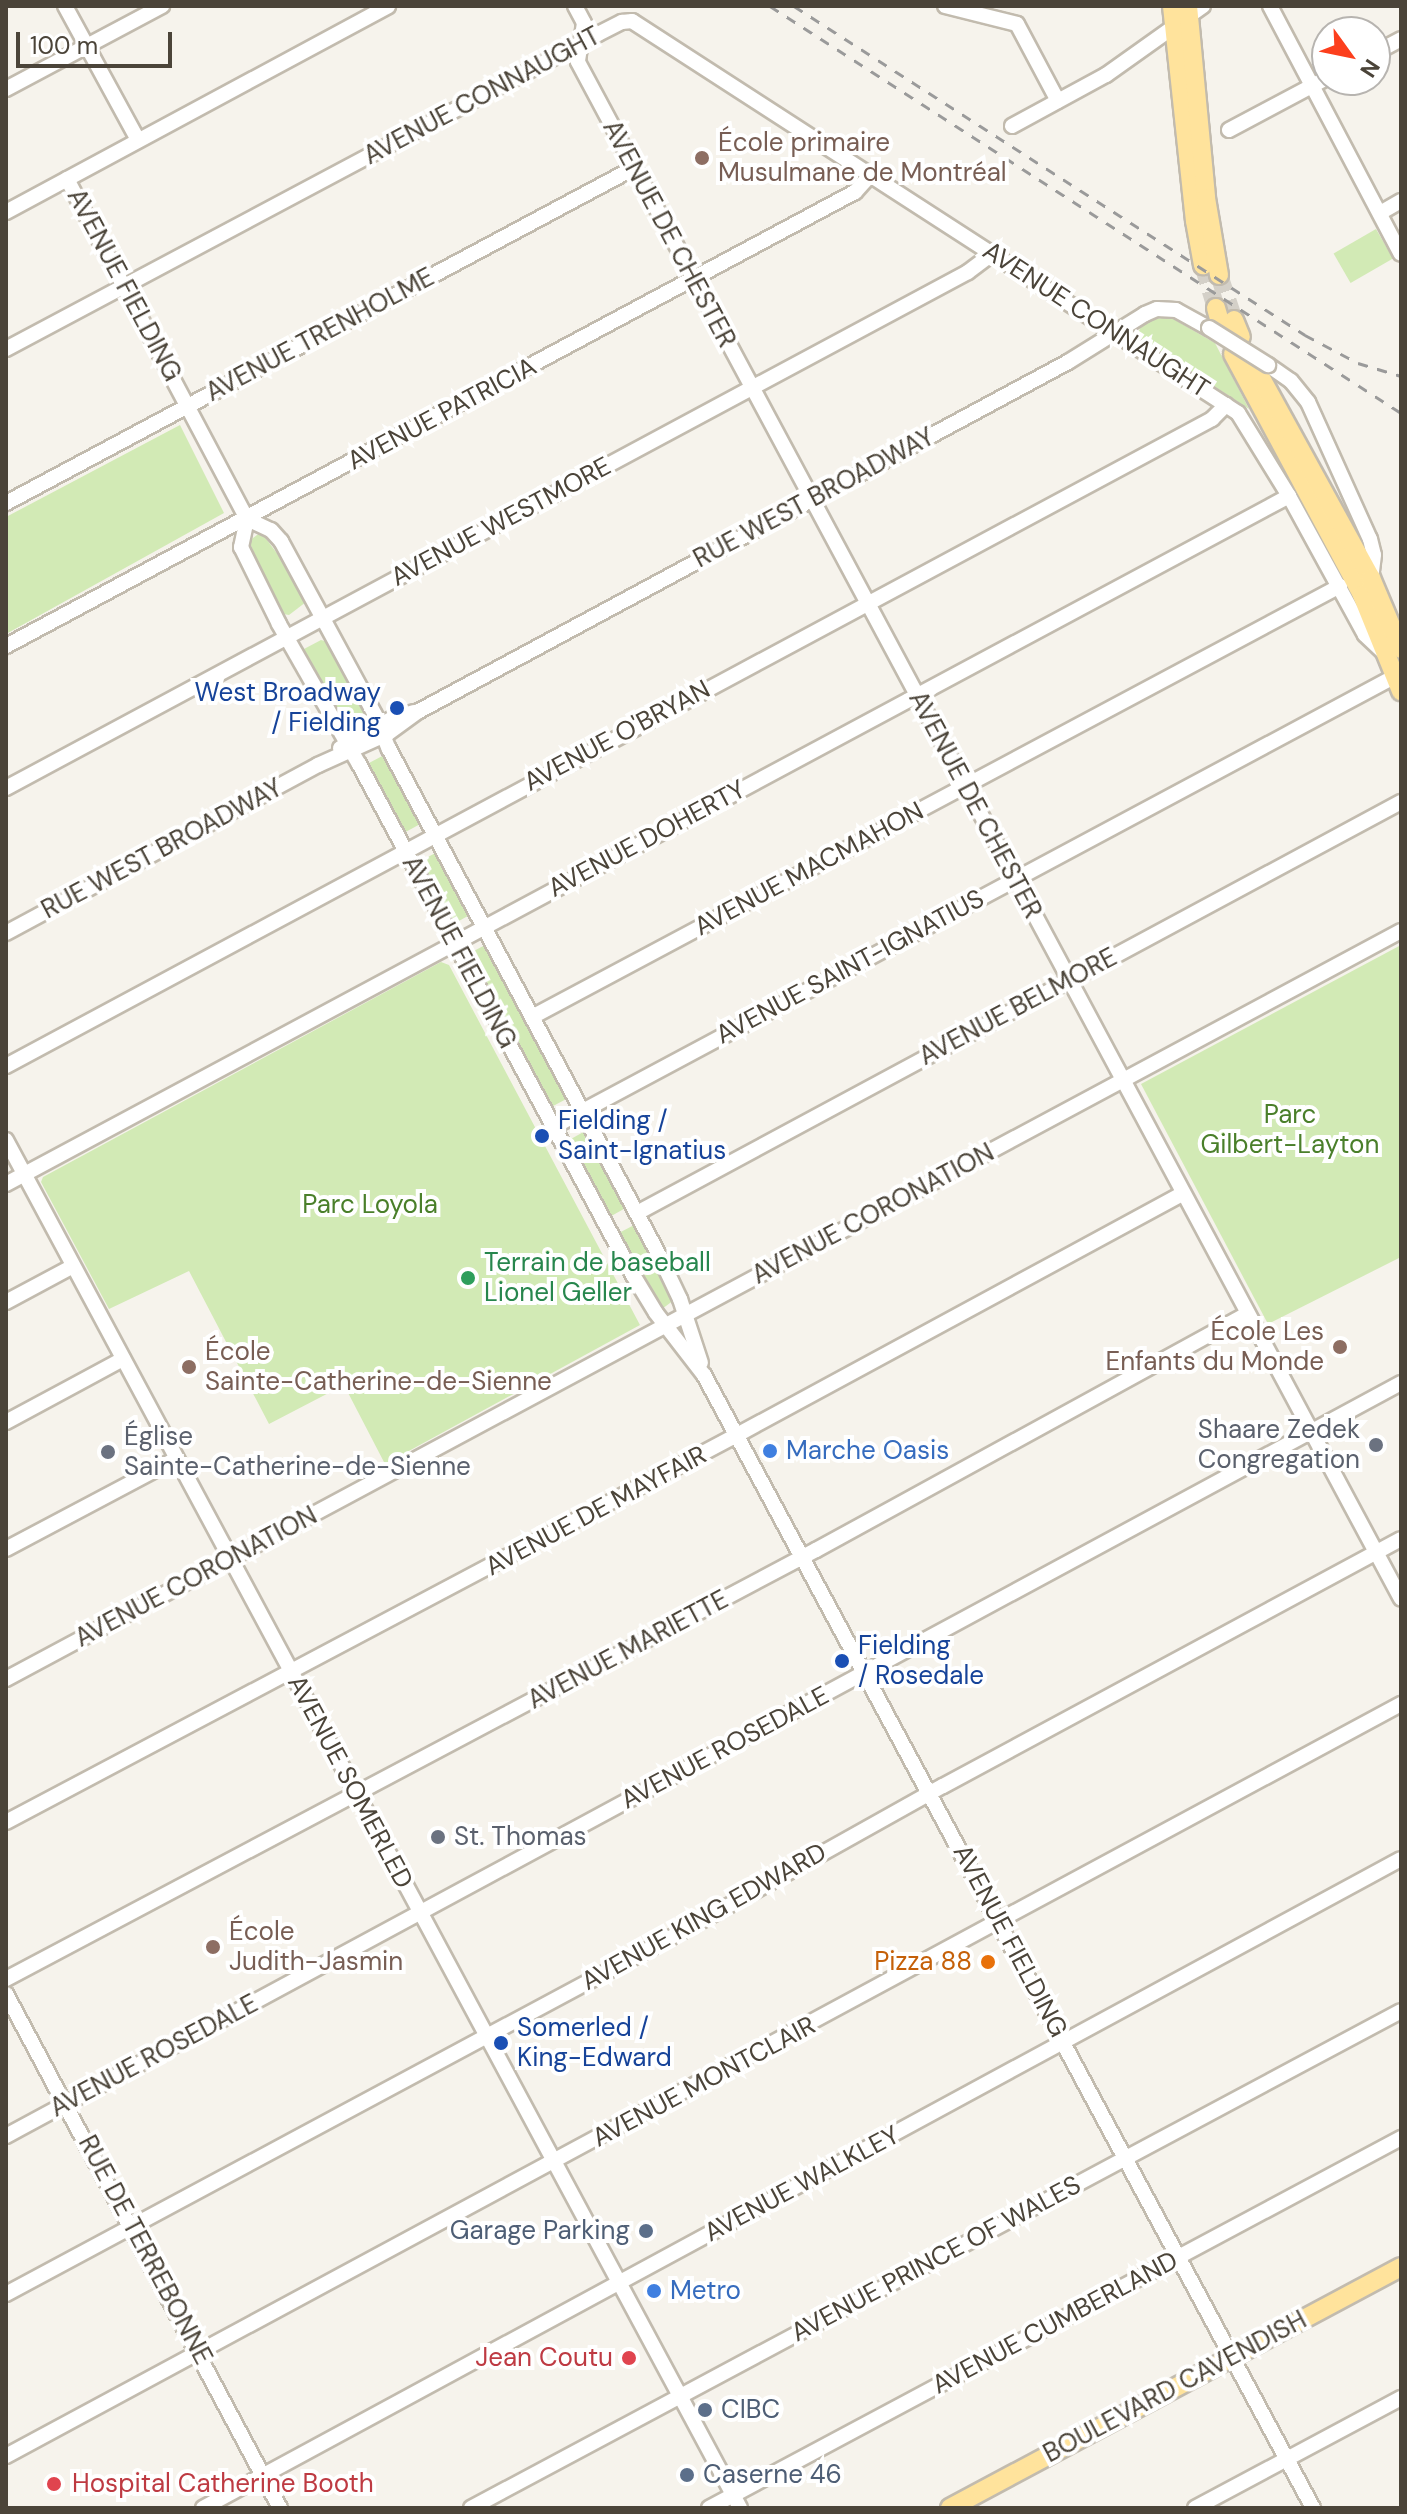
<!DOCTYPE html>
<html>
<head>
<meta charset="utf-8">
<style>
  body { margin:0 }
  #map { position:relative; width:1407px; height:2514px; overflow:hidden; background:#f6f3ec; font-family:"DM Sans",sans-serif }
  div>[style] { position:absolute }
  .green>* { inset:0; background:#d2eab5; transform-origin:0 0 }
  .major-tunnel>* { height:18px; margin-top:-9px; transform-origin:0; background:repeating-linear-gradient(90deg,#d4d0c8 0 18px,transparent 0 27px) }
  .roads { filter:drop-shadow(2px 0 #c2bbae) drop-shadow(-2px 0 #c2bbae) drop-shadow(0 2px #c2bbae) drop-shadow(0 -2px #c2bbae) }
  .minor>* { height:14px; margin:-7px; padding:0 7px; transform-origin:7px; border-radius:7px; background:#fff }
  .major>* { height:18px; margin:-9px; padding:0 9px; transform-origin:9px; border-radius:9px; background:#ffe39c }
  .rail>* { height:3px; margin-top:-1.5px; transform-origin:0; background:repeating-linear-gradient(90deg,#9a9a9a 0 10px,transparent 0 20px) }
  .bridges { filter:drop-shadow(2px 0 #c2bbae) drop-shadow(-2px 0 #c2bbae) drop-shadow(0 2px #c2bbae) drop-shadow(0 -2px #c2bbae) }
  .minor-bridge>* { height:14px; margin:-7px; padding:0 7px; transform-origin:7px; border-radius:7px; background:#fff }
  .dots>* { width:22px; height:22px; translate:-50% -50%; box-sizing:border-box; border:4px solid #fff; border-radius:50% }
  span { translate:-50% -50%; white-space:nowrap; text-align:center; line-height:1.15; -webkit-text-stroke:8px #fff; paint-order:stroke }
  .street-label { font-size:26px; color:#4b4439 }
  .education-label { font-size:26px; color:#785e54 }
  .left { translate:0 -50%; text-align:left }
  .right { translate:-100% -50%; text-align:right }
  .transit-label { font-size:26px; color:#164399 }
  .park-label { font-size:26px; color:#4a7f2a }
  .leisure-label { font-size:26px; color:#27864d }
  .worship-label { font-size:26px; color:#5b616d }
  .shop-label { font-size:26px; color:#366cbe }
  .food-label { font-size:26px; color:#c56008 }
  .service-label { font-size:26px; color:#4e5e75 }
  .health-label { font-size:26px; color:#be3a42 }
  .frame { position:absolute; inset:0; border:8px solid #4b4439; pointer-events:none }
  .north { position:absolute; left:1311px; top:16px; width:80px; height:80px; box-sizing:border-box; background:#fff; border:2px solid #b7b4b0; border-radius:50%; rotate:123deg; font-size:22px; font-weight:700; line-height:32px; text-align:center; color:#4b4439 }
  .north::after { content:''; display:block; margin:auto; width:28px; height:36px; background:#fc3f1d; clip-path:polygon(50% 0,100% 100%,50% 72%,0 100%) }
  .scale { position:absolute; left:16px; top:32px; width:156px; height:36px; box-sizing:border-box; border:4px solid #4b4439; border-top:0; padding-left:10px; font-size:24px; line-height:28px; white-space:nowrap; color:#4b4439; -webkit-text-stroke:6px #fff; paint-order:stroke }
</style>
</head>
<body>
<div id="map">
  <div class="green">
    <div style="left:1376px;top:229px;width:34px;height:49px;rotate:60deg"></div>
    <div style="clip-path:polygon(1170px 317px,1215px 343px,1249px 409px,1137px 336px,1141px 326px,1153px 319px)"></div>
    <div style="clip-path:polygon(180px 425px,224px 513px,6px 634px,6px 517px)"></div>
    <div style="clip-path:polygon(261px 532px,285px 564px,306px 602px,289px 615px,283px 614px,269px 588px,249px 541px)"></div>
    <div style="clip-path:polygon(321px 640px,328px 642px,365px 711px,364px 717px,345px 727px,305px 655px,304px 649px)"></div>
    <div style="left:386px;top:754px;width:78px;height:24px;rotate:62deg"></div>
    <div style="left:437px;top:852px;width:71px;height:22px;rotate:61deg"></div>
    <div style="left:487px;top:944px;width:174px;height:23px;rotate:62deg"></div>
    <div style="clip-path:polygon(1401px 945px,1401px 1257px,1268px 1324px,1141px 1084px)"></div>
    <div style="clip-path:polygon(441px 962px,449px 965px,640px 1325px,385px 1464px,344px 1385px,269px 1424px,189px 1271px,109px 1309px,41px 1182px,43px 1177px)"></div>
    <div style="left:587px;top:1130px;width:87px;height:23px;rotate:61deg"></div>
    <div style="clip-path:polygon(638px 1223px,674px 1300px,662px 1309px,615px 1235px)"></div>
  </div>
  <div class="major-tunnel">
    <div style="left:1203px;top:265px;width:45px;rotate:73.2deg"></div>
    <div style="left:1219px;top:275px;width:47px;rotate:71.6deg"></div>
  </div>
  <div class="roads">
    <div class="minor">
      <div style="left:65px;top:6px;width:153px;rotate:61.4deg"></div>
      <div style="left:575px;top:6px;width:19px;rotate:62deg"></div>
      <div style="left:584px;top:23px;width:39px;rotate:99deg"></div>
      <div style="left:578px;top:62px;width:1743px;rotate:61.83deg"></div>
      <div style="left:945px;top:6px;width:74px;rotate:14deg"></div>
      <div style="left:1017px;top:24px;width:87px;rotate:62deg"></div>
      <div style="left:1270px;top:6px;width:280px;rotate:62.2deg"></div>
      <div style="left:1375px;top:53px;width:30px;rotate:-28deg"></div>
      <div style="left:6px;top:89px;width:177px;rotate:-28deg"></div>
      <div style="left:1012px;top:126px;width:107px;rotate:-28.5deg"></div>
      <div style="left:1106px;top:75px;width:119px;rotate:-35.4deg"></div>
      <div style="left:1229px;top:130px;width:111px;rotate:-28deg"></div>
      <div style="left:67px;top:179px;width:385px;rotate:62.1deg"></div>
      <div style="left:247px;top:519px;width:26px;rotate:25deg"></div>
      <div style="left:271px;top:530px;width:15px;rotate:48deg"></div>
      <div style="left:281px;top:541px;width:198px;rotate:61.6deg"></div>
      <div style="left:375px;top:715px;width:37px;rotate:68deg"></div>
      <div style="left:389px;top:749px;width:576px;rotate:61.92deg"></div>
      <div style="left:660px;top:1257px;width:47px;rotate:64.5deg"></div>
      <div style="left:680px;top:1299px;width:67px;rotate:71.8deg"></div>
      <div style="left:6px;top:212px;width:434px;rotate:-28.3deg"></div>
      <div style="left:1380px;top:213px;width:24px;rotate:-30deg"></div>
      <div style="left:6px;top:349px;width:671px;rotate:-28.02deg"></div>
      <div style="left:598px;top:34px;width:27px;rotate:-27deg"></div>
      <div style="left:622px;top:22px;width:10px;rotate:-6deg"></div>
      <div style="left:632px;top:21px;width:722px;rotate:32.9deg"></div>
      <div style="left:1238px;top:413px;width:97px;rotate:58.4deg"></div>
      <div style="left:1289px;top:496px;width:158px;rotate:61.3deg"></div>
      <div style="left:1365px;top:635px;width:25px;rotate:43deg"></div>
      <div style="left:1268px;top:365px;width:28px;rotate:35deg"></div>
      <div style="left:1291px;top:381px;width:27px;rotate:51deg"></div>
      <div style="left:1308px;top:402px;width:150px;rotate:65.7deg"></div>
      <div style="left:1370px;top:539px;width:16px;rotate:76deg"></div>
      <div style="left:1374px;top:555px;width:23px;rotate:97deg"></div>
      <div style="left:6px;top:503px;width:712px;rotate:-28.08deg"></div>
      <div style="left:247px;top:519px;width:29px;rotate:102deg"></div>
      <div style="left:241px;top:547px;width:86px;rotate:63.7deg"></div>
      <div style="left:279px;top:624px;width:161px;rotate:60.3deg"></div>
      <div style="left:359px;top:764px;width:580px;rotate:61.8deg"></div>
      <div style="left:633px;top:1275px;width:44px;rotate:58.8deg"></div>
      <div style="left:656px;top:1313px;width:78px;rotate:52.3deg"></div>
      <div style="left:704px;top:1375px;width:1286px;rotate:61.74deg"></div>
      <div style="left:6px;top:646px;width:963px;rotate:-28.14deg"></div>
      <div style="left:855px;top:192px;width:24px;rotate:-48deg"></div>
      <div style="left:340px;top:748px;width:61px;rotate:-29.5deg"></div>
      <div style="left:393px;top:718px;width:22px;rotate:-16deg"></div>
      <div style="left:6px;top:788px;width:1092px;rotate:-28.21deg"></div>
      <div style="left:968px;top:272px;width:31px;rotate:-37deg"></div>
      <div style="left:6px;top:933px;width:354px;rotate:-28.3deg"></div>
      <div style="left:318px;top:765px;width:76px;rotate:-24.2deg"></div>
      <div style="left:387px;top:734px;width:39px;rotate:-36deg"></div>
      <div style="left:419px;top:711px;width:737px;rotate:-28.27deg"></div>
      <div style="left:1068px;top:362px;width:91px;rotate:-31.9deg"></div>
      <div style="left:1145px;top:314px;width:13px;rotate:-23deg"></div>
      <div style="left:1157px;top:309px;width:19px;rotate:3deg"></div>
      <div style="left:1176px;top:310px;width:38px;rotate:29deg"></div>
      <div style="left:532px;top:1017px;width:916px;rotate:-28.08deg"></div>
      <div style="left:6px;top:1066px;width:1369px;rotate:-28.21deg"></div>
      <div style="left:1212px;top:419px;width:20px;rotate:-45deg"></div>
      <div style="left:553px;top:1127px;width:962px;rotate:-28.16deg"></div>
      <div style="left:6px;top:1140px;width:1552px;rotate:61.78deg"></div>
      <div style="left:6px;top:1184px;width:1456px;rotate:-28.2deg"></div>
      <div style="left:637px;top:1213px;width:868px;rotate:-28.28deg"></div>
      <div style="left:6px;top:1302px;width:76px;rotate:-28.2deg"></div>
      <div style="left:6px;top:1422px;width:133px;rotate:-28.3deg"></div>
      <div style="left:6px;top:1549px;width:192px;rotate:-27.9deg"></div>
      <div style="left:6px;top:1679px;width:1583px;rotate:-28.2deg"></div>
      <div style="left:6px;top:1822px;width:827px;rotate:-27.9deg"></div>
      <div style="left:737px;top:1435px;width:506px;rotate:-28.44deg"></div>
      <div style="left:6px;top:1979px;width:917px;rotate:-27.91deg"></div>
      <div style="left:816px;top:1550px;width:491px;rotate:-28.7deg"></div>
      <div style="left:6px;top:1994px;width:582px;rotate:61.94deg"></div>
      <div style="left:6px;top:2136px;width:1585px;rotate:-28.36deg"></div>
      <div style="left:6px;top:2294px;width:781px;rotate:-28.21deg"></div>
      <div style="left:694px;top:1925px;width:285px;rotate:-29.2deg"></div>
      <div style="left:943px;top:1786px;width:520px;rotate:-28.34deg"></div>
      <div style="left:6px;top:2456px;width:1585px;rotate:-28.33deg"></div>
      <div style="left:203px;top:2508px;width:1362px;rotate:-28.45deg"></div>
      <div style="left:471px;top:2508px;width:1054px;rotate:-28.12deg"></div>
      <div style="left:709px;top:2508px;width:785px;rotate:-28.13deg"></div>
      <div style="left:1195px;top:2508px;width:234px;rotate:-28.1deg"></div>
    </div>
    <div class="major">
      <div style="left:1172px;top:6px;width:216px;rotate:83.9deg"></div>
      <div style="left:1195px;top:221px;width:45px;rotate:79.7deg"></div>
      <div style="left:1188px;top:6px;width:193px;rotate:84.6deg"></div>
      <div style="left:1206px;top:198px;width:78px;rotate:80.4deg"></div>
      <div style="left:1216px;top:308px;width:18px;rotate:74deg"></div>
      <div style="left:1234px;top:320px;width:18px;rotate:68deg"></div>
      <div style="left:1233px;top:354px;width:273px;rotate:61.8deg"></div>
      <div style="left:1362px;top:595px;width:104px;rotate:67.9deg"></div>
      <div style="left:1256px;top:369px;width:239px;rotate:61.2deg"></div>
      <div style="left:1371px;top:578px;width:77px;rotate:67.1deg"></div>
      <div style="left:950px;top:2508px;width:511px;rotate:-28.12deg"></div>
    </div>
  </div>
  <div class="rail">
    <div style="left:770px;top:6px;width:751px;rotate:32.82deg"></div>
    <div style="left:794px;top:6px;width:608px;rotate:32.77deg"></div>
    <div style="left:1305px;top:335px;width:60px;rotate:27.8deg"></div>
    <div style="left:1358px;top:363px;width:45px;rotate:16.8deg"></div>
  </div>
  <div class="bridges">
    <div class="minor-bridge">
      <div style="left:1209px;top:328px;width:70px;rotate:32.1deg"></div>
    </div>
  </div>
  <div class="dots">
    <div style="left:702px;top:158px;background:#8d6e63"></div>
    <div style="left:397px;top:708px;background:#1a4fb4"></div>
    <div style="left:542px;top:1136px;background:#1a4fb4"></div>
    <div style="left:468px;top:1278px;background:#2e9e5b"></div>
    <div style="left:1340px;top:1347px;background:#8d6e63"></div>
    <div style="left:189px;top:1367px;background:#8d6e63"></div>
    <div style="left:1376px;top:1445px;background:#6b7280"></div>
    <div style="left:770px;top:1451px;background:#3f7fe0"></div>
    <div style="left:108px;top:1452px;background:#6b7280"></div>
    <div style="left:842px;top:1661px;background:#1a4fb4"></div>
    <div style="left:438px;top:1837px;background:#6b7280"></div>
    <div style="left:213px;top:1947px;background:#8d6e63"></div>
    <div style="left:988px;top:1962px;background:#e8710a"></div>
    <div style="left:501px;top:2043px;background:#1a4fb4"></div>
    <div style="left:646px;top:2231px;background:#5c6f8a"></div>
    <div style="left:654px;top:2291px;background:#3f7fe0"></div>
    <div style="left:629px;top:2358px;background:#e0444e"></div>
    <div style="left:705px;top:2410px;background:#5c6f8a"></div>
    <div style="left:687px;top:2475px;background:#5c6f8a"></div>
    <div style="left:54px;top:2484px;background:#e0444e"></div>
  </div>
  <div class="street-label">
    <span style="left:482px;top:96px;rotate:-28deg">AVENUE CONNAUGHT</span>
    <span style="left:669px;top:234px;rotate:62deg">AVENUE DE CHESTER</span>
    <span style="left:124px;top:285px;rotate:62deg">AVENUE FIELDING</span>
    <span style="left:1096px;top:320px;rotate:33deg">AVENUE CONNAUGHT</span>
    <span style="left:320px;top:335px;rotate:-28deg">AVENUE TRENHOLME</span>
    <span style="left:442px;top:414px;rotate:-28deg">AVENUE PATRICIA</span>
    <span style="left:814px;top:498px;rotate:-28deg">RUE WEST BROADWAY</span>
    <span style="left:501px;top:522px;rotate:-28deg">AVENUE WESTMORE</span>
    <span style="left:617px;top:736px;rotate:-28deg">AVENUE O'BRYAN</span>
    <span style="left:975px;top:805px;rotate:62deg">AVENUE DE CHESTER</span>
    <span style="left:647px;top:839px;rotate:-28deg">AVENUE DOHERTY</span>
    <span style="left:162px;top:849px;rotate:-28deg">RUE WEST BROADWAY</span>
    <span style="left:809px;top:869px;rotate:-28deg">AVENUE MACMAHON</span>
    <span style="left:459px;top:952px;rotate:62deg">AVENUE FIELDING</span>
    <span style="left:850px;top:967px;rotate:-28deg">AVENUE SAINT-IGNATIUS</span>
    <span style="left:1018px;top:1007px;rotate:-28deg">AVENUE BELMORE</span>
    <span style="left:873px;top:1214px;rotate:-28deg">AVENUE CORONATION</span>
    <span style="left:596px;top:1511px;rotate:-28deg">AVENUE DE MAYFAIR</span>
    <span style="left:196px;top:1577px;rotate:-28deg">AVENUE CORONATION</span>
    <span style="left:628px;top:1650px;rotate:-28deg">AVENUE MARIETTE</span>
    <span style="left:725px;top:1748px;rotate:-28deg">AVENUE ROSEDALE</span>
    <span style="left:350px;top:1782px;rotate:62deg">AVENUE SOMERLED</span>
    <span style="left:704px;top:1917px;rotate:-29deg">AVENUE KING EDWARD</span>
    <span style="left:1010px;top:1941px;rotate:62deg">AVENUE FIELDING</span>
    <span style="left:154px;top:2056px;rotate:-28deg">AVENUE ROSEDALE</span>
    <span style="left:704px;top:2082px;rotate:-28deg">AVENUE MONTCLAIR</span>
    <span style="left:802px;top:2184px;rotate:-28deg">AVENUE WALKLEY</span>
    <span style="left:145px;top:2250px;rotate:62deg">RUE DE TERREBONNE</span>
    <span style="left:936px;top:2259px;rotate:-28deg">AVENUE PRINCE OF WALES</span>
    <span style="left:1055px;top:2323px;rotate:-28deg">AVENUE CUMBERLAND</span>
    <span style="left:1175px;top:2387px;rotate:-28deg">BOULEVARD CAVENDISH</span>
  </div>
  <div class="education-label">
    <span class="left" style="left:718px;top:158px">École primaire<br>Musulmane de Montréal</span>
    <span class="right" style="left:1324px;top:1347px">École Les<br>Enfants du Monde</span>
    <span class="left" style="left:205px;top:1367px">École<br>Sainte-Catherine-de-Sienne</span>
    <span class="left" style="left:229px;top:1947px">École<br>Judith-Jasmin</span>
  </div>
  <div class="transit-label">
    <span class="right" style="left:381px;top:708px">West Broadway<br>/ Fielding</span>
    <span class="left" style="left:558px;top:1136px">Fielding /<br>Saint-Ignatius</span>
    <span class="left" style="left:858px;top:1661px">Fielding<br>/ Rosedale</span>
    <span class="left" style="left:517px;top:2043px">Somerled /<br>King-Edward</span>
  </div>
  <div class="park-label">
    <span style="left:1290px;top:1130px">Parc<br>Gilbert-Layton</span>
    <span style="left:370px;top:1205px">Parc Loyola</span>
  </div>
  <div class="leisure-label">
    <span class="left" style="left:484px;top:1278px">Terrain de baseball<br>Lionel Geller</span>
  </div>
  <div class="worship-label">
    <span class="right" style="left:1360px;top:1445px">Shaare Zedek<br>Congregation</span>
    <span class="left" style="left:124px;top:1452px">Église<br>Sainte-Catherine-de-Sienne</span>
    <span class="left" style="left:454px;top:1837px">St. Thomas</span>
  </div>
  <div class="shop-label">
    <span class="left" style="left:786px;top:1451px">Marche Oasis</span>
    <span class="left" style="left:670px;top:2291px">Metro</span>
  </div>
  <div class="food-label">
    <span class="right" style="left:972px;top:1962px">Pizza 88</span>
  </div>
  <div class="service-label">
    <span class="right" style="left:630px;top:2231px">Garage Parking</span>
    <span class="left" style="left:721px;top:2410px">CIBC</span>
    <span class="left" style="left:703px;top:2475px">Caserne 46</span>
  </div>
  <div class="health-label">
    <span class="right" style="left:613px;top:2358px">Jean Coutu</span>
    <span class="left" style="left:72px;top:2484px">Hospital Catherine Booth</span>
  </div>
  <div class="frame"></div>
  <div class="north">N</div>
  <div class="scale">100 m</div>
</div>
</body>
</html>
